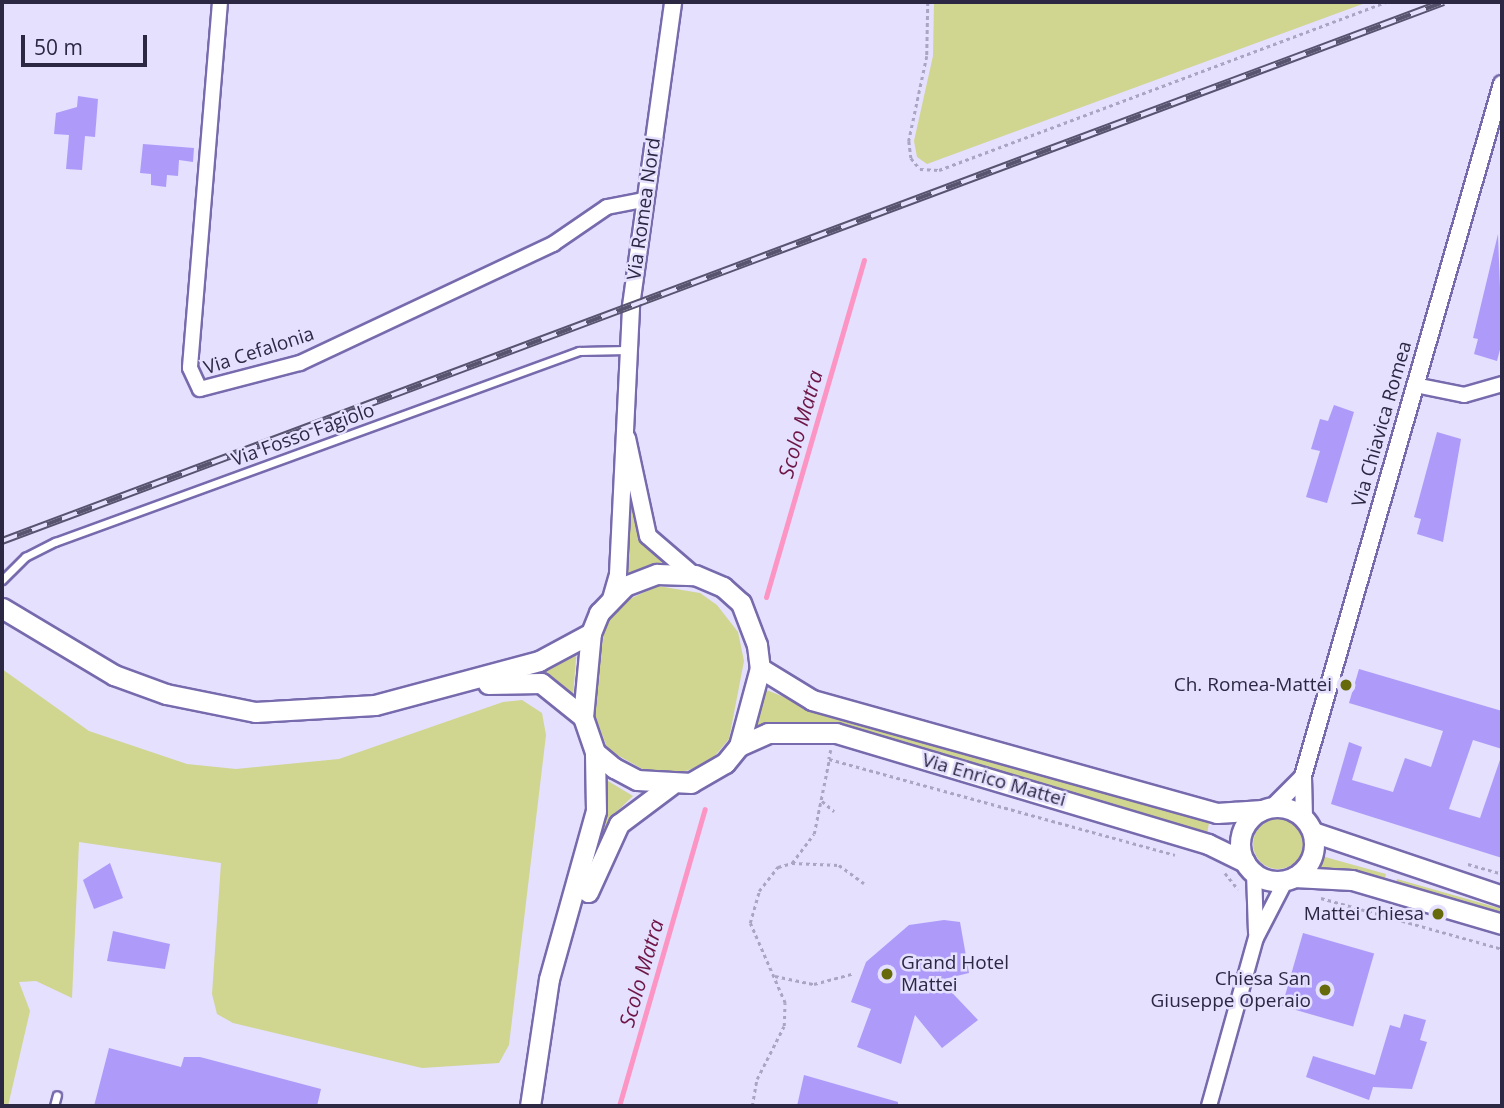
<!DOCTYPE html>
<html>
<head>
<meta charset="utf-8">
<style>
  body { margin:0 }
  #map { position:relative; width:1504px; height:1108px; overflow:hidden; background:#e4e0fe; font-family:"Open Sans",sans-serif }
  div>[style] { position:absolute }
  .green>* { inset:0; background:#d0d590 }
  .round { border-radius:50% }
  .stream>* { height:5px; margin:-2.5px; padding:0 2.5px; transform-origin:2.5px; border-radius:2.5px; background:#fc95c4 }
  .building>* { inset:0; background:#ae9bf9; transform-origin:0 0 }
  .path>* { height:2.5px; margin-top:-1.25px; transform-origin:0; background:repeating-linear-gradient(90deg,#a9a5c3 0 3.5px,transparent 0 7px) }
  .roads { filter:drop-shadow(2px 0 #776aad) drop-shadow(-2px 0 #776aad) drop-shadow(0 2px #776aad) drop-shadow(0 -2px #776aad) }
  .service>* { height:7px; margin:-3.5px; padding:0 3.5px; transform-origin:3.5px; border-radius:3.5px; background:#fff }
  .minor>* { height:14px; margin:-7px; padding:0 7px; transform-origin:7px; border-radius:7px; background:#fff }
  .tertiary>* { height:16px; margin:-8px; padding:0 8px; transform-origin:8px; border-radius:8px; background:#fff }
  .secondary>* { height:19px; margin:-9.5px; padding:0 9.5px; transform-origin:9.5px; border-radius:9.5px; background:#fff }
  .secondary>.ring { margin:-9.5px; padding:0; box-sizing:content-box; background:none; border:19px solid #fff; border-radius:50% }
  .rail>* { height:8px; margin-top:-4px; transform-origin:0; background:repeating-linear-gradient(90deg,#e4e0fe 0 16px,#585470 0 32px); box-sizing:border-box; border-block:2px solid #585470 }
  .dots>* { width:19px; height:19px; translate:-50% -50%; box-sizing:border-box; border:4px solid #e4e0fe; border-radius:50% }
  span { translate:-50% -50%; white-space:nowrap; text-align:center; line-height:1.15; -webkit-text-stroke:5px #e4e0fe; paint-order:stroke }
  .street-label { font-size:19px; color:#2c2743 }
  .poi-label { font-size:19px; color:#2c2743 }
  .right { translate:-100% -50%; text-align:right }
  .left { translate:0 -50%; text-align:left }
  .water-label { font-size:21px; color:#6e1546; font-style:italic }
  .frame { position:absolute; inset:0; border:4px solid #2c2743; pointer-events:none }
  .scale { position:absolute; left:21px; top:35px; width:126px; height:32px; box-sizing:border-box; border:4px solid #2c2743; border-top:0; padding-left:9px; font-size:21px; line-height:24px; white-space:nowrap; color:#2c2743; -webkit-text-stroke:5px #e4e0fe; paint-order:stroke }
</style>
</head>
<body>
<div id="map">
  <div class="green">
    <div style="clip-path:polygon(934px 2px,1368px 2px,927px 164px,917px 157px,914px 141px,933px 56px)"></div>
    <div style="clip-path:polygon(625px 467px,638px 534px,665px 565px,626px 577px)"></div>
    <div style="clip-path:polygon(658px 586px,700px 593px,717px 605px,738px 632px,744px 661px,729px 739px,709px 763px,677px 774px,648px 772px,608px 750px,592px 708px,605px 627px,623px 602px)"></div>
    <div style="clip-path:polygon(577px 646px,573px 697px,524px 670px)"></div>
    <div style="clip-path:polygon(2px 669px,89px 731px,187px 764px,236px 769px,339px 759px,503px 702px,522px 700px,542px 713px,546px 735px,509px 1045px,499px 1063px,422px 1068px,233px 1023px,217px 1014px,212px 994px,221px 863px,79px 842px,72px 998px,36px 981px,19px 982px,30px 1011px,8px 1106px,2px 1106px)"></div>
    <div style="clip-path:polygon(764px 689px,824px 713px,1209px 823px,1207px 834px,830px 726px,755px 735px)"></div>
    <div style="clip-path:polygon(603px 778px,633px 796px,610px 818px,592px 853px)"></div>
    <div class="round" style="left:1253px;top:819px;width:50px;height:50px"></div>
    <div style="clip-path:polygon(1318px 855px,1386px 874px,1384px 882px,1312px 870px)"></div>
    <div style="clip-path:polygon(1397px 879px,1502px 909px,1502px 918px,1395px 886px)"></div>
  </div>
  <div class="stream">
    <div style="left:766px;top:597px;width:351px;rotate:-73.8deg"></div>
    <div style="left:619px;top:1106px;width:309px;rotate:-73.9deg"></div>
  </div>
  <div class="building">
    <div style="clip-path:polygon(78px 96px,98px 99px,95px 137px,85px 136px,82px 170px,66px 169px,69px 135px,54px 134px,56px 113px,77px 107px)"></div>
    <div style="clip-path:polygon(143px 144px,194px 148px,193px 162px,179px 160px,178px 176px,167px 175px,166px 187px,151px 185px,151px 174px,140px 173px)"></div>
    <div style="clip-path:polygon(1498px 234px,1502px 342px,1497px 361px,1474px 354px,1478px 339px,1473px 338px)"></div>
    <div style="clip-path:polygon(1334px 405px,1354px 412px,1327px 503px,1306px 497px,1320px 451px,1311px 449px,1320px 419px,1328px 421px)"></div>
    <div style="clip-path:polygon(1437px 432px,1461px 439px,1443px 542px,1417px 534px,1421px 519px,1414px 517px)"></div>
    <div style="clip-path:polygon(1359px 669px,1502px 711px,1502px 749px,1473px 740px,1449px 809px,1480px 818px,1502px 754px,1502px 858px,1331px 804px,1349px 742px,1362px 747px,1352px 780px,1393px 792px,1405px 758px,1431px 767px,1443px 731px,1349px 703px)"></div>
    <div style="clip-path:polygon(110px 863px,123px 898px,94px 909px,83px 880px)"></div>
    <div style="clip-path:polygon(944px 920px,960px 922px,969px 973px,940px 980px,978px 1020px,942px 1048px,915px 1015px,901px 1064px,857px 1047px,871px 1009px,851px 1002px,866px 962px,909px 925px)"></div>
    <div style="clip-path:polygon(113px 931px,170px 944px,165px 969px,107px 961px)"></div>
    <div style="left:1303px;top:933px;width:74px;height:76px;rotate:16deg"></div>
    <div style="clip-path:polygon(1404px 1014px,1426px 1020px,1420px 1040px,1427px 1042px,1412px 1089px,1373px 1087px,1369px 1100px,1306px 1077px,1313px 1056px,1375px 1075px,1390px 1025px,1400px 1028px)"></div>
    <div style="clip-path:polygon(109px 1048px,181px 1067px,184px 1057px,200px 1057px,321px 1089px,317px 1106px,94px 1106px)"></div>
    <div style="clip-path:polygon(804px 1075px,898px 1102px,898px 1106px,797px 1106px)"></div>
  </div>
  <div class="path">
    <div style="left:928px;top:2px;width:54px;rotate:91.1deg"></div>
    <div style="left:927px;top:56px;width:87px;rotate:102deg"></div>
    <div style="left:909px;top:141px;width:17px;rotate:83deg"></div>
    <div style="left:911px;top:158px;width:14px;rotate:51deg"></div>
    <div style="left:920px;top:169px;width:19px;rotate:3deg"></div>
    <div style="left:939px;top:170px;width:477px;rotate:-20.6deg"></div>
    <div style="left:831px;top:750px;width:9px;rotate:103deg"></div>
    <div style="left:829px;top:759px;width:359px;rotate:15.5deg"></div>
    <div style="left:822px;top:801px;width:16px;rotate:40deg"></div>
    <div style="left:792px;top:863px;width:36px;rotate:-53deg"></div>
    <div style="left:814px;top:834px;width:76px;rotate:-78.5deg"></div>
    <div style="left:1468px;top:864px;width:35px;rotate:16deg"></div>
    <div style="left:1225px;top:873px;width:21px;rotate:51deg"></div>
    <div style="left:1321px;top:898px;width:188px;rotate:15.7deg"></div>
    <div style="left:775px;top:976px;width:40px;rotate:12deg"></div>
    <div style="left:814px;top:984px;width:39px;rotate:-15deg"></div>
    <div style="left:752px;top:1106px;width:27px;rotate:-80deg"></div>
    <div style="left:757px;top:1079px;width:59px;rotate:-63deg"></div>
    <div style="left:784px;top:1026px;width:23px;rotate:-88deg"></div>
    <div style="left:785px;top:1003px;width:87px;rotate:-113.6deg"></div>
    <div style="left:750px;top:923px;width:33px;rotate:-74deg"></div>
    <div style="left:759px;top:891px;width:31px;rotate:-52deg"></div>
    <div style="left:778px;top:867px;width:15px;rotate:-16deg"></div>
    <div style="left:792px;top:863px;width:47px;rotate:2.4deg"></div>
    <div style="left:839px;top:865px;width:31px;rotate:36deg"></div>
  </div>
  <div class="roads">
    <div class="service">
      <div style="left:2px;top:580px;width:33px;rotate:-45deg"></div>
      <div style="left:25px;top:557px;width:34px;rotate:-27deg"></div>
      <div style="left:55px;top:542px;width:558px;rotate:-20.03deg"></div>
      <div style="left:579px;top:351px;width:48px;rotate:-1.2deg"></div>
      <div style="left:54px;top:1106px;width:11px;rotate:-75deg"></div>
    </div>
    <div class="minor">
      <div style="left:220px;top:2px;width:367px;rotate:94.7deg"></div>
      <div style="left:190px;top:368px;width:23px;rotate:65deg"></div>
      <div style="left:200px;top:389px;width:103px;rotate:-14.6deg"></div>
      <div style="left:300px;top:363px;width:280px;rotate:-25.2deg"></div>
      <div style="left:553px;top:244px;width:65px;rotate:-34.4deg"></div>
      <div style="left:607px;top:207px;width:38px;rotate:-11deg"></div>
      <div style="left:1415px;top:385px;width:50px;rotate:11.5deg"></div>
      <div style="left:1464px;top:395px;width:40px;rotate:-16deg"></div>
      <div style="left:1254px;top:872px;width:61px;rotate:88.1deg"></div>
      <div style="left:1209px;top:1106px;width:174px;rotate:-74.4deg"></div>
      <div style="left:1256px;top:938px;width:65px;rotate:-62.7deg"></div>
    </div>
    <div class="tertiary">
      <div style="left:627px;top:438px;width:100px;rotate:77.9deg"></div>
      <div style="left:648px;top:536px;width:58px;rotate:40.8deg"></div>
      <div style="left:611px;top:599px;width:26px;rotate:-74deg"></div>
      <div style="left:618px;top:574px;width:268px;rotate:-87.2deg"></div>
      <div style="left:631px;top:306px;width:307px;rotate:-82.1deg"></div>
      <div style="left:1273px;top:807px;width:41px;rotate:-45deg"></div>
      <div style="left:1304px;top:818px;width:42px;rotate:-91.4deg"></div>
      <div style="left:1303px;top:776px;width:720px;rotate:-73.96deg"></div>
    </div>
    <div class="secondary">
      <div style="left:657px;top:574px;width:38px;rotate:2deg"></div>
      <div style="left:695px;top:575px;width:30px;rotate:23deg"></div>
      <div style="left:723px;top:587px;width:24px;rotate:42deg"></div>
      <div style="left:741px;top:603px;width:45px;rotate:69.1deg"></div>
      <div style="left:757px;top:645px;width:23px;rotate:83deg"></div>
      <div style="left:760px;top:668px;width:81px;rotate:105.1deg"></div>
      <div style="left:739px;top:746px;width:22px;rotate:129deg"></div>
      <div style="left:725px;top:763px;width:39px;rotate:150deg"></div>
      <div style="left:691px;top:783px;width:54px;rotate:-176.8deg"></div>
      <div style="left:637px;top:780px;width:26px;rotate:-152deg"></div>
      <div style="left:614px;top:768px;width:25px;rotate:-140deg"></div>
      <div style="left:595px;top:752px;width:37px;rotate:-109deg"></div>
      <div style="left:583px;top:717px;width:84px;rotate:-84.6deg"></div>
      <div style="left:591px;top:633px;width:22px;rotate:-68deg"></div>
      <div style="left:599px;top:613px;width:37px;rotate:-46deg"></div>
      <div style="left:625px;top:586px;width:34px;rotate:-21deg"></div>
      <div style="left:2px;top:608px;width:131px;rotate:30.9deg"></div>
      <div style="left:114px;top:675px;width:55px;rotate:20.1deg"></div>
      <div style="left:166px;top:694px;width:91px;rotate:11.4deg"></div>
      <div style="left:255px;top:712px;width:120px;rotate:-3.3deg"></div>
      <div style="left:375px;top:705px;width:170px;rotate:-15deg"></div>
      <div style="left:539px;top:661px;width:59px;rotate:-28.3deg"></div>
      <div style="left:760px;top:668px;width:61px;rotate:31.6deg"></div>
      <div style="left:812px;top:700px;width:420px;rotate:15.6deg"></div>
      <div style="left:1217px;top:813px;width:45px;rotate:-3.8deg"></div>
      <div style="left:488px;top:684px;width:53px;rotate:-1.1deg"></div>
      <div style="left:541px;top:683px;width:54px;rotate:39deg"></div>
      <div style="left:739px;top:746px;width:32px;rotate:-24deg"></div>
      <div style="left:768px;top:733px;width:68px"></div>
      <div style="left:836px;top:733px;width:388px;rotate:16.6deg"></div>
      <div style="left:1208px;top:844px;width:41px;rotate:25.9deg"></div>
      <div class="ring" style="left:1240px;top:807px;width:55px;height:55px"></div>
      <div style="left:1313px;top:832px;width:200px;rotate:18.7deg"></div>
      <div style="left:1294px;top:877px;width:58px;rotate:3deg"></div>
      <div style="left:1352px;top:880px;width:156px;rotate:16.3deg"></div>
      <div style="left:588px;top:892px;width:75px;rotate:-65.5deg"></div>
      <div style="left:619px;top:824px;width:65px;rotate:-36.9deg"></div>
      <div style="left:530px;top:1106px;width:128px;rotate:-81.5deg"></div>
      <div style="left:549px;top:979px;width:174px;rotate:-74.4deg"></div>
      <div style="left:596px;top:811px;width:59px;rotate:-91deg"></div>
    </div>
  </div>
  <div class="rail">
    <div style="left:2px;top:541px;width:1539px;rotate:-20.5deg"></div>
  </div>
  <div class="dots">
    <div style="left:1346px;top:685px;background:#676a0a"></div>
    <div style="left:1438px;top:914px;background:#676a0a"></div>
    <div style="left:887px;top:974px;background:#676a0a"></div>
    <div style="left:1325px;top:990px;background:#676a0a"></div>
  </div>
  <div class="street-label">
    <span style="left:644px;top:209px;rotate:-82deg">Via Romea Nord</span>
    <span style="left:259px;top:351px;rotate:-18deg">Via Cefalonia</span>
    <span style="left:1382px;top:424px;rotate:-74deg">Via Chiavica Romea</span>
    <span style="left:303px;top:435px;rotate:-20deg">Via Fosso Fagiolo</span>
    <span style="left:994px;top:780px;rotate:16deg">Via Enrico Mattei</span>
  </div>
  <div class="poi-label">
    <span class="right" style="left:1332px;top:685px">Ch. Romea-Mattei</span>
    <span class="right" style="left:1424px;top:914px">Mattei Chiesa</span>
    <span class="left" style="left:901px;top:974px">Grand Hotel<br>Mattei</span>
    <span class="right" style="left:1311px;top:990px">Chiesa San<br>Giuseppe Operaio</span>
  </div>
  <div class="water-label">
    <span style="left:800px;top:424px;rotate:-74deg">Scolo Matra</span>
    <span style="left:641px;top:973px;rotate:-74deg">Scolo Matra</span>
  </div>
  <div class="frame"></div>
  <div class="scale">50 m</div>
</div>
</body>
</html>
